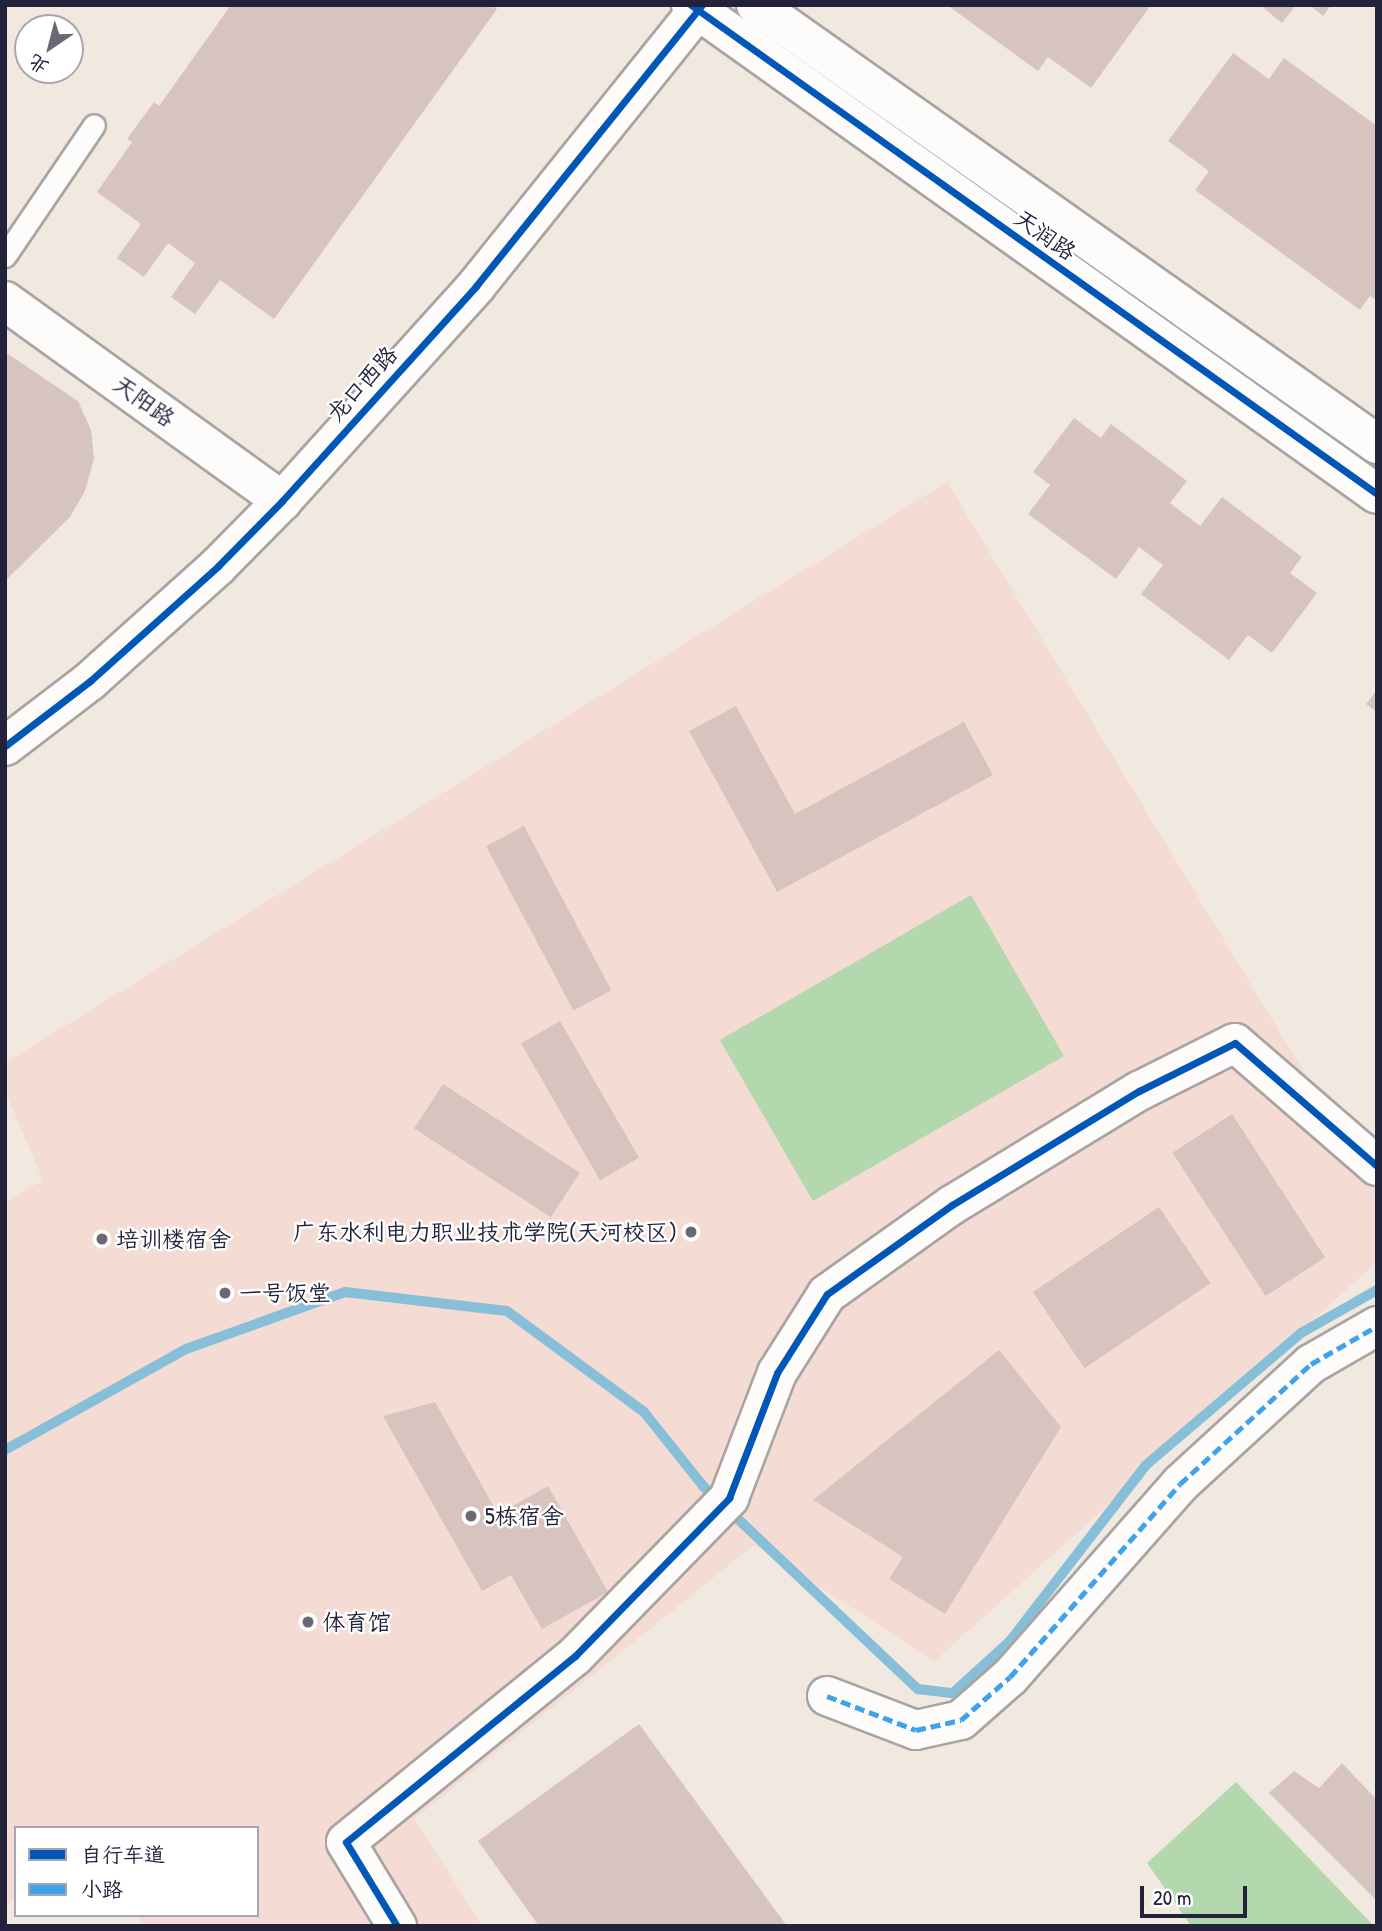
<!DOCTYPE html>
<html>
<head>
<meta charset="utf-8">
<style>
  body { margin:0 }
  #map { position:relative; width:1382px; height:1931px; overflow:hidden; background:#f1e9df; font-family:"Patrick Hand","LXGW WenKai TC",sans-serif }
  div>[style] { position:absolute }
  .built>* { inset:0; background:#f4dbd4 }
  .green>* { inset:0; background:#b4d8ae; transform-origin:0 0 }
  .stream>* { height:10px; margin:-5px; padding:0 5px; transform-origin:5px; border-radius:5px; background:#87bed8 }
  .building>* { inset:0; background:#d8c4be; transform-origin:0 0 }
  .roads { filter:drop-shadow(2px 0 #a8a4a1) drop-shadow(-2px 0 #a8a4a1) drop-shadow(0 2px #a8a4a1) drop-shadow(0 -2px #a8a4a1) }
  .service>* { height:21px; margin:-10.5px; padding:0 10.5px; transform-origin:10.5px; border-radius:10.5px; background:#fdfcfa }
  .minor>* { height:38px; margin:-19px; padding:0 19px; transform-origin:19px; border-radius:19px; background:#fdfcfa }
  .tertiary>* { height:38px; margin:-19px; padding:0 19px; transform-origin:19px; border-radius:19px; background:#fdfcfa }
  .quiet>* { height:5px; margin-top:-2.5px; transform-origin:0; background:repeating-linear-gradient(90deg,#3ea2ec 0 10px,transparent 0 15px) }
  .cycleway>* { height:7px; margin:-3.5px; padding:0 3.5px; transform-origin:3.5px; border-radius:3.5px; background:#0057b8 }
  .dots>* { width:19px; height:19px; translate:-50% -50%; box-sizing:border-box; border:4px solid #fff; border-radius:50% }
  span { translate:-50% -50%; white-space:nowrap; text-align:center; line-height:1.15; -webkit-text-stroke:5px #fff; paint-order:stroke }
  .street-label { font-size:23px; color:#22223b }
  .poi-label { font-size:23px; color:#22223b }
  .right { translate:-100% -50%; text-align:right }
  .left { translate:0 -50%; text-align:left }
  .frame { position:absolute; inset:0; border:7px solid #22223b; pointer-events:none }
  .legend { position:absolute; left:14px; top:1826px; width:245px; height:91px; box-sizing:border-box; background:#fff; border:2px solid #a7a7b1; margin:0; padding:9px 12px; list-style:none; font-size:21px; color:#22223b }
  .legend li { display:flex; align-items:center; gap:14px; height:35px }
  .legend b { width:35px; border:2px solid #a7a7b1 }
  .north { position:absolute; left:14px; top:14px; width:70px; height:70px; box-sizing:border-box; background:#fff; border:2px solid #a7a7b1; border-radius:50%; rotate:215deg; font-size:19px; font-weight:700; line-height:28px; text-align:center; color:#22223b }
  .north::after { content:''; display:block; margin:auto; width:24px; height:32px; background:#6a6874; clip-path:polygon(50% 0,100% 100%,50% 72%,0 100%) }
  .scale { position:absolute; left:1140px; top:1886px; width:107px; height:32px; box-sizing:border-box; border:4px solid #22223b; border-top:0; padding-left:9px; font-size:21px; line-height:24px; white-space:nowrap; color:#22223b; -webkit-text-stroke:5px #fff; paint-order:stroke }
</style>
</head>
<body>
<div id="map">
  <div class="built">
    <div style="clip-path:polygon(947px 482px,1377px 1193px,1377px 1262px,935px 1661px,754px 1545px,414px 1819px,483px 1926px,145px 1926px,138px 1915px,257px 1915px,257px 1828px,16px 1828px,16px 1899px,5px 1907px,5px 1203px,43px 1180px,5px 1091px,5px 1063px)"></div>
  </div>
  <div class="green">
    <div style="left:971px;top:895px;width:186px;height:290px;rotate:60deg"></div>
    <div style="clip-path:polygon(1236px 1782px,1374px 1926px,1191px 1926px,1147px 1863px)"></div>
  </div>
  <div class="stream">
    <div style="left:5px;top:1450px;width:207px;rotate:-29.2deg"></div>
    <div style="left:186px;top:1349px;width:169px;rotate:-19.7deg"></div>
    <div style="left:345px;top:1292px;width:163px;rotate:6.7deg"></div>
    <div style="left:507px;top:1311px;width:170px;rotate:36.4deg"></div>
    <div style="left:644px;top:1412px;width:95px;rotate:51.4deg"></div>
    <div style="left:703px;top:1486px;width:296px;rotate:43.4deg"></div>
    <div style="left:918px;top:1689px;width:35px;rotate:7deg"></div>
    <div style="left:953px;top:1693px;width:77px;rotate:-42.4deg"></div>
    <div style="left:1010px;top:1641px;width:222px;rotate:-52.3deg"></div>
    <div style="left:1146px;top:1465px;width:204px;rotate:-40.4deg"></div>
    <div style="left:1301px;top:1333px;width:87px;rotate:-29.5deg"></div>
  </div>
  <div class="building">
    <div style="clip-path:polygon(231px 5px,492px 5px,497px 9px,274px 319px,220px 280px,195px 314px,171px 297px,195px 263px,168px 243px,144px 277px,117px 258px,141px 224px,97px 192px,132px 142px,127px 139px,154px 102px,159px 106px)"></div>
    <div style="clip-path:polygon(947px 5px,1151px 5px,1091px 88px,1048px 57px,1038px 71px)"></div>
    <div style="clip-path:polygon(1260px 5px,1296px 5px,1282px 23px)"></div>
    <div style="clip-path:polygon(1310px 5px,1331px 5px,1323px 16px)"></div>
    <div style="clip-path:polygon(1233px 53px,1269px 79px,1284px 58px,1377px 126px,1377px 301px,1370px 296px,1360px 310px,1195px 190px,1209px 171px,1168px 141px)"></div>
    <div style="clip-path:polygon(5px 352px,78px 401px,91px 430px,94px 459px,85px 491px,70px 517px,5px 581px)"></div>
    <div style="clip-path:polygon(1074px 418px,1101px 438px,1111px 424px,1187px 481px,1170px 503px,1200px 526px,1222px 497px,1302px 557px,1290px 573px,1317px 593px,1272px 653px,1248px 635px,1229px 660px,1141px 594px,1163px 565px,1139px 547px,1116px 579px,1028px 514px,1050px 485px,1033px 472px)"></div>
    <div style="clip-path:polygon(1377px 690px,1377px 712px,1366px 704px)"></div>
    <div style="clip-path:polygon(736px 706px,795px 814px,964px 722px,993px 775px,777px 892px,689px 731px)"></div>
    <div style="left:524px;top:826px;width:186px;height:43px;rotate:62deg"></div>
    <div style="left:560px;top:1021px;width:158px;height:45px;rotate:60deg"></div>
    <div style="left:443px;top:1084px;width:163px;height:53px;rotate:33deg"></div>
    <div style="left:1232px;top:1114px;width:171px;height:71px;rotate:57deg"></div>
    <div style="left:1159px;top:1207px;width:92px;height:152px;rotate:56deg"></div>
    <div style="clip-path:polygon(999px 1350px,1061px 1427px,945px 1614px,889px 1579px,903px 1557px,813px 1500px)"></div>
    <div style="clip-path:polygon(435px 1402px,498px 1514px,548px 1486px,608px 1592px,542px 1629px,511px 1575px,482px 1591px,383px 1416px)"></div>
    <div style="clip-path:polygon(639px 1724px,787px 1926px,539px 1926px,478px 1841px)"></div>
    <div style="clip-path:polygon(1342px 1763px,1377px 1800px,1377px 1901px,1269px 1793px,1294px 1771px,1319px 1788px)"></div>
  </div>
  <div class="roads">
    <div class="service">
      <div style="left:5px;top:256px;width:158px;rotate:-55.8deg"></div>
    </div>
    <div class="minor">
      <div style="left:827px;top:1696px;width:95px;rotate:20.9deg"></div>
      <div style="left:916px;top:1730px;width:46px;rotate:-12.5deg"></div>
      <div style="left:961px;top:1720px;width:65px;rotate:-41.3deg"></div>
      <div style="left:1010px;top:1677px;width:257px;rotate:-48.6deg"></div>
      <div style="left:1180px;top:1484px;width:178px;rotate:-42.5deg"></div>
      <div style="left:1311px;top:1364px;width:76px;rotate:-29.9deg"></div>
      <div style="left:397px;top:1926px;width:98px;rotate:-121.3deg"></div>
      <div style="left:346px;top:1842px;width:295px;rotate:-39.1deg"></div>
      <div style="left:575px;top:1656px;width:221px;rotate:-45.7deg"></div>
      <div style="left:729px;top:1498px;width:134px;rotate:-69deg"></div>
      <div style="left:777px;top:1373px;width:93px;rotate:-57.7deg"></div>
      <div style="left:827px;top:1294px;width:153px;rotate:-35.5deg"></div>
      <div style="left:952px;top:1205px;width:219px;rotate:-31.4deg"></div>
      <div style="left:1139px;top:1091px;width:107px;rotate:-26.6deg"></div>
      <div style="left:1235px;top:1043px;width:188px;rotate:40.9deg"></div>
    </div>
    <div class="tertiary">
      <div style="left:691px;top:5px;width:842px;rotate:35.48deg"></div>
      <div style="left:756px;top:5px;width:761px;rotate:35.26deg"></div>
      <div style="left:5px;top:301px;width:342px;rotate:35.8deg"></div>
      <div style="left:5px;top:746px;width:107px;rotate:-37.4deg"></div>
      <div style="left:90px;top:681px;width:172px;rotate:-41.9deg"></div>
      <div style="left:218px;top:566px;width:91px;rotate:-45.4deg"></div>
      <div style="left:282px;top:501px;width:290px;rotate:-47.9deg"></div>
      <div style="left:476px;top:286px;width:361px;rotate:-51.2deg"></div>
    </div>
  </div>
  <div class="quiet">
    <div style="left:827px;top:1696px;width:95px;rotate:20.9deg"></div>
    <div style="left:916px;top:1730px;width:46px;rotate:-12.5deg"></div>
    <div style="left:961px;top:1720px;width:65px;rotate:-41.3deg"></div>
    <div style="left:1010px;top:1677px;width:257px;rotate:-48.6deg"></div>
    <div style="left:1180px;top:1484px;width:178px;rotate:-42.5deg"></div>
    <div style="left:1311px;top:1364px;width:76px;rotate:-29.9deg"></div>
  </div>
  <div class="cycleway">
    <div style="left:691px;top:5px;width:842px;rotate:35.48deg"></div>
    <div style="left:5px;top:746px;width:107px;rotate:-37.4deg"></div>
    <div style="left:90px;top:681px;width:172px;rotate:-41.9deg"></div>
    <div style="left:218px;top:566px;width:91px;rotate:-45.4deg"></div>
    <div style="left:282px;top:501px;width:290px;rotate:-47.9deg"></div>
    <div style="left:476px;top:286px;width:361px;rotate:-51.2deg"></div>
    <div style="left:397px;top:1926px;width:98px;rotate:-121.3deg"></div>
    <div style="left:346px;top:1842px;width:295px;rotate:-39.1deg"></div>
    <div style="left:575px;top:1656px;width:221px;rotate:-45.7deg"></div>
    <div style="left:729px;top:1498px;width:134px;rotate:-69deg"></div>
    <div style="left:777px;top:1373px;width:93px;rotate:-57.7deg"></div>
    <div style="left:827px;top:1294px;width:153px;rotate:-35.5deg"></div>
    <div style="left:952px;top:1205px;width:219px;rotate:-31.4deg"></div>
    <div style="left:1139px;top:1091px;width:107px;rotate:-26.6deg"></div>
    <div style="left:1235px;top:1043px;width:188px;rotate:40.9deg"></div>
  </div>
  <div class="dots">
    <div style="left:691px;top:1232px;background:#6a6874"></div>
    <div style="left:102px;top:1239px;background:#6a6874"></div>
    <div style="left:225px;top:1293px;background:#6a6874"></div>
    <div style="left:471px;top:1516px;background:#6a6874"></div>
    <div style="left:308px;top:1622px;background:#6a6874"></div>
  </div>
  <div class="street-label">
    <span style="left:1045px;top:235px;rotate:35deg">天润路</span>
    <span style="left:362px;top:384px;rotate:-48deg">龙口西路</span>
    <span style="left:144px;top:401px;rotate:36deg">天阳路</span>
  </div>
  <div class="poi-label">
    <span class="right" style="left:677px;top:1232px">广东水利电力职业技术学院(天河校区)</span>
    <span class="left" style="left:116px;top:1239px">培训楼宿舍</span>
    <span class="left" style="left:239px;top:1293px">一号饭堂</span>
    <span class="left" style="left:485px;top:1516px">5栋宿舍</span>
    <span class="left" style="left:322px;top:1622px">体育馆</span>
  </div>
  <div class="frame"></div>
  <ul class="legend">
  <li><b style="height:9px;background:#0057b8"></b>自行车道</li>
  <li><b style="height:9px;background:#3ea2ec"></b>小路</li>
  </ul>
  <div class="north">北</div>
  <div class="scale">20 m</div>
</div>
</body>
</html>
